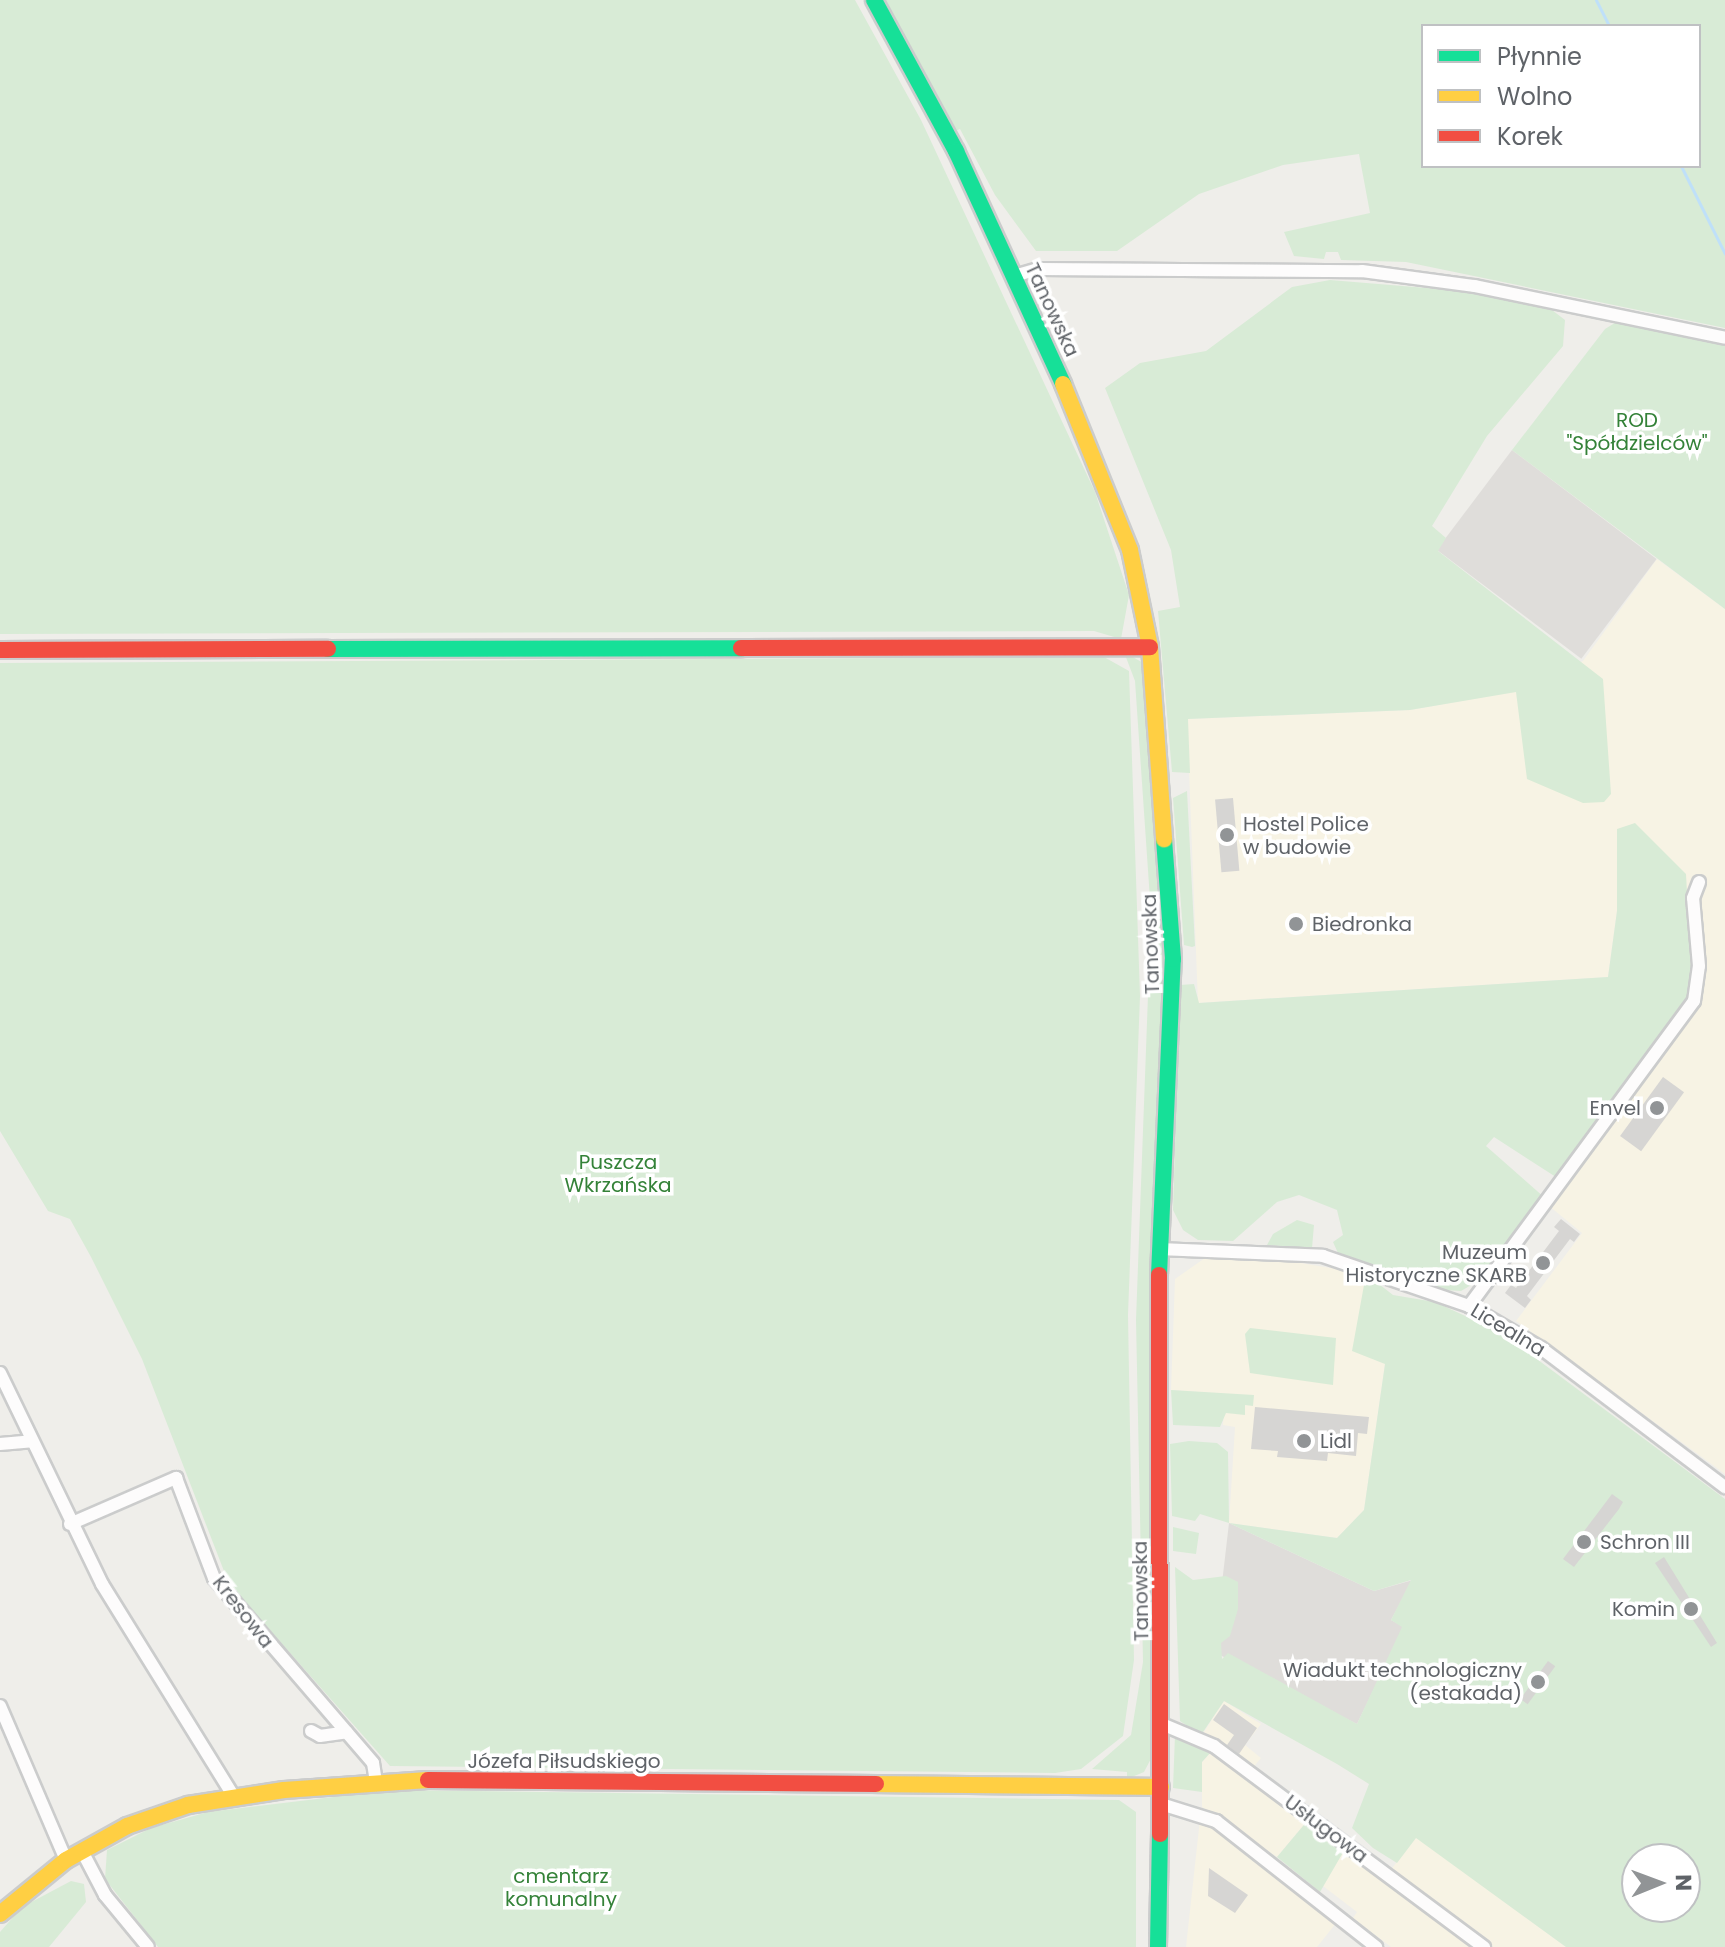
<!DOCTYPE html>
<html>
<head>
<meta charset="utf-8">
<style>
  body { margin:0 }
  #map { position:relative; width:1725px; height:1947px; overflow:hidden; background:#efeeea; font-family:Poppins,sans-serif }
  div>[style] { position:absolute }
  .commercial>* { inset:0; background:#f7f3e4 }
  .industrial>* { inset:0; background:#dfddda; transform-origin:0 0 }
  .green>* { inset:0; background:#d8ebd6 }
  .stream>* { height:3px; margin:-1.5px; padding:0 1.5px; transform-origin:1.5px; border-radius:1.5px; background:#bfe0f9 }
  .building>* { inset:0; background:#d6d5d3; transform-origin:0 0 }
  .roads { filter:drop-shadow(2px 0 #cbcccc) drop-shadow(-2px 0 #cbcccc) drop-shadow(0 2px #cbcccc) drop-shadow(0 -2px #cbcccc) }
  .street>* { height:12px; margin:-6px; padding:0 6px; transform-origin:6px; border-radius:6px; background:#fdfcfc }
  .fast>* { height:16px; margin:-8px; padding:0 8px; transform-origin:8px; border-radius:8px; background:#16e098 }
  .slow>* { height:16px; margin:-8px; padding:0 8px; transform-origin:8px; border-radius:8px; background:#ffcf43 }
  .jam>* { height:16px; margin:-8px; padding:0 8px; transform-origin:8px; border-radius:8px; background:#f24e42 }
  .dots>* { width:22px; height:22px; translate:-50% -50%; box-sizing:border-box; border:4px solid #fff; border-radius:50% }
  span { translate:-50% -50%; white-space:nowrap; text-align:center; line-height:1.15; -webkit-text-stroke:7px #fff; paint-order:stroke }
  .street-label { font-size:20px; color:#5f6368 }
  .park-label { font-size:20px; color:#348238 }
  .poi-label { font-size:20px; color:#5f6368 }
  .left { translate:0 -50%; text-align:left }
  .right { translate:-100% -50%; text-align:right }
  .legend { position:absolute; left:1421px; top:24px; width:280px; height:144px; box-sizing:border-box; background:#fff; border:2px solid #bfc1c3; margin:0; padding:10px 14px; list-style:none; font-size:24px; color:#5f6368 }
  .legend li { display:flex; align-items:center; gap:16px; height:40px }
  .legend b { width:40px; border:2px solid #bfc1c3 }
  .north { position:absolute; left:1621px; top:1843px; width:80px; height:80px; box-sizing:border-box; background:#fff; border:2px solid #bfc1c3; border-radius:50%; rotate:89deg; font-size:22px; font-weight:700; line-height:32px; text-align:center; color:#5f6368 }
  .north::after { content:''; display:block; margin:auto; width:28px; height:36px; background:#919496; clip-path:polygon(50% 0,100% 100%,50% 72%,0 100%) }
</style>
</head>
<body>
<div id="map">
  <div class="commercial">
    <div style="clip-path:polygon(1657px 559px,1725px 609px,1725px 1474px,1516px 1321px,1582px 1233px,1543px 1201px,1680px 1017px,1617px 911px,1608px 977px,1198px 1003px,1187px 719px,1410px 710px,1529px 689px,1583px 661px)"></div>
    <div style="clip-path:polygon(1205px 1258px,1289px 1261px,1366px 1274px,1385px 1364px,1364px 1510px,1337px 1538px,1229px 1523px,1235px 1427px,1223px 1425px,1225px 1394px,1171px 1390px,1175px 1279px)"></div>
    <div style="clip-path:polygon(1224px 1701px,1261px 1724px,1245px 1745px,1261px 1758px,1251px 1770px,1202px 1735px)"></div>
    <div style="clip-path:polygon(1211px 1752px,1308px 1820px,1277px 1857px,1202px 1807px,1202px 1762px)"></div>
    <div style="clip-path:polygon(1200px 1819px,1337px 1922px,1317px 1947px,1186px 1947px)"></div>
    <div style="clip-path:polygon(1416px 1837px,1566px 1947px,1493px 1947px,1390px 1871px)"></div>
    <div style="clip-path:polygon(1345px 1849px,1474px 1947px,1391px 1947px,1353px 1918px,1357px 1912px,1323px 1886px)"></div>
  </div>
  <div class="industrial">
    <div style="left:1512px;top:450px;width:181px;height:125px;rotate:37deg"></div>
    <div style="clip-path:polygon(1229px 1523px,1374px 1591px,1413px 1580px,1391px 1620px,1404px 1627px,1357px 1724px,1214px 1652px)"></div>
  </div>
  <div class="green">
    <div style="clip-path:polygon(0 0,855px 0,921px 120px,1095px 492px,1129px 595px,1121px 639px,1094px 631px,0 634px)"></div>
    <div style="clip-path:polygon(evenodd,881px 0,1725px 0,1725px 328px,1406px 262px,1341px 260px,1338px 252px,1326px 252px,1324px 259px,1294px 256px,1284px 232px,1370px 213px,1359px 154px,1283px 165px,1199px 194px,1117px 251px,1036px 251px,995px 195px,960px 129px,955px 131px,881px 0,1423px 26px,1699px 26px,1699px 166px,1423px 166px,1423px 26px)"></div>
    <div style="clip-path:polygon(1330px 280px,1463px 291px,1552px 310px,1565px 320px,1563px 346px,1487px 436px,1432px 526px,1446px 538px,1438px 551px,1603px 679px,1611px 794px,1604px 802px,1583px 803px,1527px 779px,1516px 692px,1410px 710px,1188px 719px,1190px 773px,1172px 772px,1158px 611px,1180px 607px,1171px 550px,1105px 388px,1140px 363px,1206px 351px,1292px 287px)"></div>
    <div style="clip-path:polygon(1618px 321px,1725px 345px,1725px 609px,1512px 450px,1605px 329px)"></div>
    <div style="clip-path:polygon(1124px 652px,1145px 664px,1168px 952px,1155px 1751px,1144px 1772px,1127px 1779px,1127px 1772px,1092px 1769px,1131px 1735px,1143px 1662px,1136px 1320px,1151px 914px,1135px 681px)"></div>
    <div style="clip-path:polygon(1104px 657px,1129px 671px,1140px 996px,1128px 1315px,1134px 1660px,1123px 1736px,1081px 1769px,1055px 1773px,390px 1766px,229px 1584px,142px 1359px,91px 1257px,70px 1219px,48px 1211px,0 1131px,0 663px)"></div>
    <div style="clip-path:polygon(1187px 791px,1195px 946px,1192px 947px,1184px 945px,1173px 798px)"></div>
    <div style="clip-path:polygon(1635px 823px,1686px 874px,1692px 984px,1680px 1017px,1559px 1179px,1494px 1137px,1486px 1146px,1545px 1198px,1492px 1273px,1461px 1291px,1445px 1290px,1338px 1253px,1333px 1242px,1343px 1235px,1337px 1210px,1299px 1195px,1277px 1202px,1233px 1241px,1198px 1240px,1183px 1230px,1173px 1210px,1180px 985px,1194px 984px,1199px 1003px,1608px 977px,1617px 911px,1617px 829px)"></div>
    <div style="clip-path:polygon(1297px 1220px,1314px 1225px,1312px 1248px,1267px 1245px,1273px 1234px)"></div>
    <div style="clip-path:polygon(evenodd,1366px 1274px,1393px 1295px,1435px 1302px,1502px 1333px,1725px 1499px,1725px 1947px,1566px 1947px,1416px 1838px,1397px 1863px,1373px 1848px,1352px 1828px,1369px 1784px,1337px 1764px,1224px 1701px,1201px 1735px,1180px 1721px,1175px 1567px,1193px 1580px,1226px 1576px,1238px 1582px,1238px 1609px,1230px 1636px,1221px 1643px,1222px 1659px,1228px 1653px,1357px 1724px,1402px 1627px,1391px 1620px,1411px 1580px,1374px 1591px,1229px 1523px,1200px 1514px,1195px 1521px,1172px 1516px,1170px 1444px,1189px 1441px,1217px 1443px,1228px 1452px,1229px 1523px,1337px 1538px,1364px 1510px,1385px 1364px,1352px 1351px,1366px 1274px,1637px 1859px,1685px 1859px,1685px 1907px,1637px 1907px,1637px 1859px)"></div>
    <div style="clip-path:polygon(1250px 1328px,1336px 1338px,1333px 1385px,1250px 1373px,1245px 1334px)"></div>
    <div style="clip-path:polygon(1171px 1390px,1254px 1395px,1253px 1406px,1245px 1405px,1245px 1415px,1226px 1413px,1220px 1427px,1173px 1425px)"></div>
    <div style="clip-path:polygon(1173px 1527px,1199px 1533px,1196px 1554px,1173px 1551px)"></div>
    <div style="clip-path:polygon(1175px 1735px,1211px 1752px,1202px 1762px,1202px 1792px,1173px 1788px)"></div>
    <div style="clip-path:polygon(392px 1790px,1119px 1800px,1136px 1812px,1136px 1947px,158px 1947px,105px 1879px,107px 1850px,151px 1828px,208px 1812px)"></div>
    <div style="clip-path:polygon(1308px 1820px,1345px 1849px,1320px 1892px,1277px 1857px)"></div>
    <div style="clip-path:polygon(71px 1881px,84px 1884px,86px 1902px,49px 1947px,0 1947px,0 1932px,22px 1907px)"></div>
  </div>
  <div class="stream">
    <div style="left:1596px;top:0;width:29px;rotate:63deg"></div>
    <div style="left:1681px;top:166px;width:98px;rotate:63.4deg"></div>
  </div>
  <div class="building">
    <div style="left:1233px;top:798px;width:73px;height:18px;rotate:85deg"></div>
    <div style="left:1663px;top:1077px;width:26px;height:73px;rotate:36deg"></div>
    <div style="clip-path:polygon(1561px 1219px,1580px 1234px,1574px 1242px,1570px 1239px,1527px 1296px,1531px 1300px,1525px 1308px,1505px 1293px,1511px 1285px,1516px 1288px,1559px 1231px,1554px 1227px)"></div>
    <div style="clip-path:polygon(1255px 1407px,1369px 1417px,1367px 1434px,1358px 1433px,1356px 1456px,1328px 1453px,1327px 1461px,1277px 1457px,1278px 1451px,1251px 1449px)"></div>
    <div style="clip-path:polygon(1612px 1494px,1623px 1502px,1619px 1509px,1574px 1567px,1563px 1559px)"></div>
    <div style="clip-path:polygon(1664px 1557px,1717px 1643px,1711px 1647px,1655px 1563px)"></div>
    <div style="left:1548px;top:1661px;width:9px;height:47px;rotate:36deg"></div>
    <div style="clip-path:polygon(1224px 1704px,1257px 1728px,1239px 1754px,1227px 1745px,1234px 1735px,1213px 1720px)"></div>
    <div style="clip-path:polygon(1209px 1868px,1248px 1895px,1235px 1913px,1208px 1896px)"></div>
  </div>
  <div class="roads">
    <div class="street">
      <div style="left:1014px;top:276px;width:26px;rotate:-16deg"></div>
      <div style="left:1039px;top:269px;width:323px;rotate:0.4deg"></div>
      <div style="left:1362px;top:271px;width:114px;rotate:7.6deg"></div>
      <div style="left:1475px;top:286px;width:255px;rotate:11.7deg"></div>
      <div style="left:1159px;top:1249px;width:164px;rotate:2.4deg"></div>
      <div style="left:1323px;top:1256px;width:154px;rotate:18.9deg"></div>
      <div style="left:1469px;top:1306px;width:83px;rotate:30.3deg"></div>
      <div style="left:1541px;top:1348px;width:231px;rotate:37.1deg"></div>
      <div style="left:1469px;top:1306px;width:379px;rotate:-53.6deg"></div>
      <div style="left:1694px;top:1001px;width:35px;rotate:-82deg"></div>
      <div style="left:1699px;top:966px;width:68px;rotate:-95deg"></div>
      <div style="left:1693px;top:898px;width:17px;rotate:-69deg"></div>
      <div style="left:0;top:1373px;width:234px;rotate:64.2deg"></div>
      <div style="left:102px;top:1584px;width:251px;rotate:58.2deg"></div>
      <div style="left:0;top:1444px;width:32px;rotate:-5deg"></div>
      <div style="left:70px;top:1524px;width:116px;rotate:-23.5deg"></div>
      <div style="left:176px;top:1478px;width:107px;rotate:69.2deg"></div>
      <div style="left:214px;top:1578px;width:244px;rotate:49.3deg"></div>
      <div style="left:373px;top:1763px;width:19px;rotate:81deg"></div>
      <div style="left:0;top:1706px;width:168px;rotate:66.8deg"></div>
      <div style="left:1162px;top:1724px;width:56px;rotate:22.9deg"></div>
      <div style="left:1214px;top:1746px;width:337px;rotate:36.7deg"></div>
      <div style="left:311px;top:1731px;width:10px;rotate:29deg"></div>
      <div style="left:320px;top:1736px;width:27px;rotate:-8deg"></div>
      <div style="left:1161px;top:1804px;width:58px;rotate:17.2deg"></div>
      <div style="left:1216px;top:1821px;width:204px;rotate:38.2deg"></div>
      <div style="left:82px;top:1851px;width:50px;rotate:62.4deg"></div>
      <div style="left:105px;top:1895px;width:67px;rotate:50.4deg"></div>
    </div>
    <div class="fast">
      <div style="left:874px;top:0;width:172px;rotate:61.5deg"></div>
      <div style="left:956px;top:151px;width:256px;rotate:65.3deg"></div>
      <div style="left:328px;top:649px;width:413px;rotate:-0.1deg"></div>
      <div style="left:1159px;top:1275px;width:316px;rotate:-87.5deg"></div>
      <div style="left:1173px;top:959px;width:120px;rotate:-94.3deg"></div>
      <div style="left:1158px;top:1947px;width:113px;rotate:-89deg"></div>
    </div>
    <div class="slow">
      <div style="left:1063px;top:384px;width:179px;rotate:68deg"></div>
      <div style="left:1130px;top:550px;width:99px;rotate:78.3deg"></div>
      <div style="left:1150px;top:647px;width:193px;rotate:85.8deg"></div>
      <div style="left:876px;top:1784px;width:285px;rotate:0.6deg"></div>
      <div style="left:0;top:1914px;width:85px;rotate:-39.3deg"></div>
      <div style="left:66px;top:1860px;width:70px;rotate:-29.1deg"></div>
      <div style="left:127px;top:1826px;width:65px;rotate:-19deg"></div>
      <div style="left:188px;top:1805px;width:97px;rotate:-8.9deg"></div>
      <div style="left:284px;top:1790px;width:144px;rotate:-4deg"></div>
    </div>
    <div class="jam">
      <div style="left:741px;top:648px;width:409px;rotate:-0.1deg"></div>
      <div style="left:0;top:650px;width:328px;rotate:-0.2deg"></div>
      <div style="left:1159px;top:1275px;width:559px;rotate:89.9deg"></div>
      <div style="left:428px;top:1780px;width:448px;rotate:0.5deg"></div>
    </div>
  </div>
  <div class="dots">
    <div style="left:1227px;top:835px;background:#919496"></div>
    <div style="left:1296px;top:924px;background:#919496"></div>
    <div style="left:1657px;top:1108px;background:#919496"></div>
    <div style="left:1543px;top:1263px;background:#919496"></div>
    <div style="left:1304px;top:1441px;background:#919496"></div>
    <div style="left:1584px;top:1542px;background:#919496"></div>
    <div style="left:1691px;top:1609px;background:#919496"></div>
    <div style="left:1538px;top:1682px;background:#919496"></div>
  </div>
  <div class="street-label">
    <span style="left:1052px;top:310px;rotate:65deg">Tanowska</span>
    <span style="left:1151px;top:944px;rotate:-92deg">Tanowska</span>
    <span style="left:1508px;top:1330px;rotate:31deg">Licealna</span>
    <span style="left:1141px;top:1591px;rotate:-91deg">Tanowska</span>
    <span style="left:243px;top:1612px;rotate:52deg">Kresowa</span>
    <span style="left:564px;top:1761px">Józefa Piłsudskiego</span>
    <span style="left:1326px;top:1829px;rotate:37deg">Usługowa</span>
  </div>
  <div class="park-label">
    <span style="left:1637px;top:432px">ROD<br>"Spółdzielców"</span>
    <span style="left:618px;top:1174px">Puszcza<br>Wkrzańska</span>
    <span style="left:561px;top:1888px">cmentarz<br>komunalny</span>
  </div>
  <div class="poi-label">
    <span class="left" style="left:1243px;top:836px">Hostel Police<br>w budowie</span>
    <span class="left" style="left:1312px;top:924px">Biedronka</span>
    <span class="right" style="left:1641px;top:1108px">Envel</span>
    <span class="right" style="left:1527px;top:1264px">Muzeum<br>Historyczne SKARB</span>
    <span class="left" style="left:1320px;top:1441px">Lidl</span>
    <span class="left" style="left:1600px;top:1542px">Schron III</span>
    <span class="right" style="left:1675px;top:1609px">Komin</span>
    <span class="right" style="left:1522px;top:1682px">Wiadukt technologiczny<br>(estakada)</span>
  </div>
  <ul class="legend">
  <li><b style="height:10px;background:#16e098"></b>Płynnie</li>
  <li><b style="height:10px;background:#ffcf43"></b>Wolno</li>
  <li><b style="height:10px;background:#f24e42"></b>Korek</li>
  </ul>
  <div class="north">N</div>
</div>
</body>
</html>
